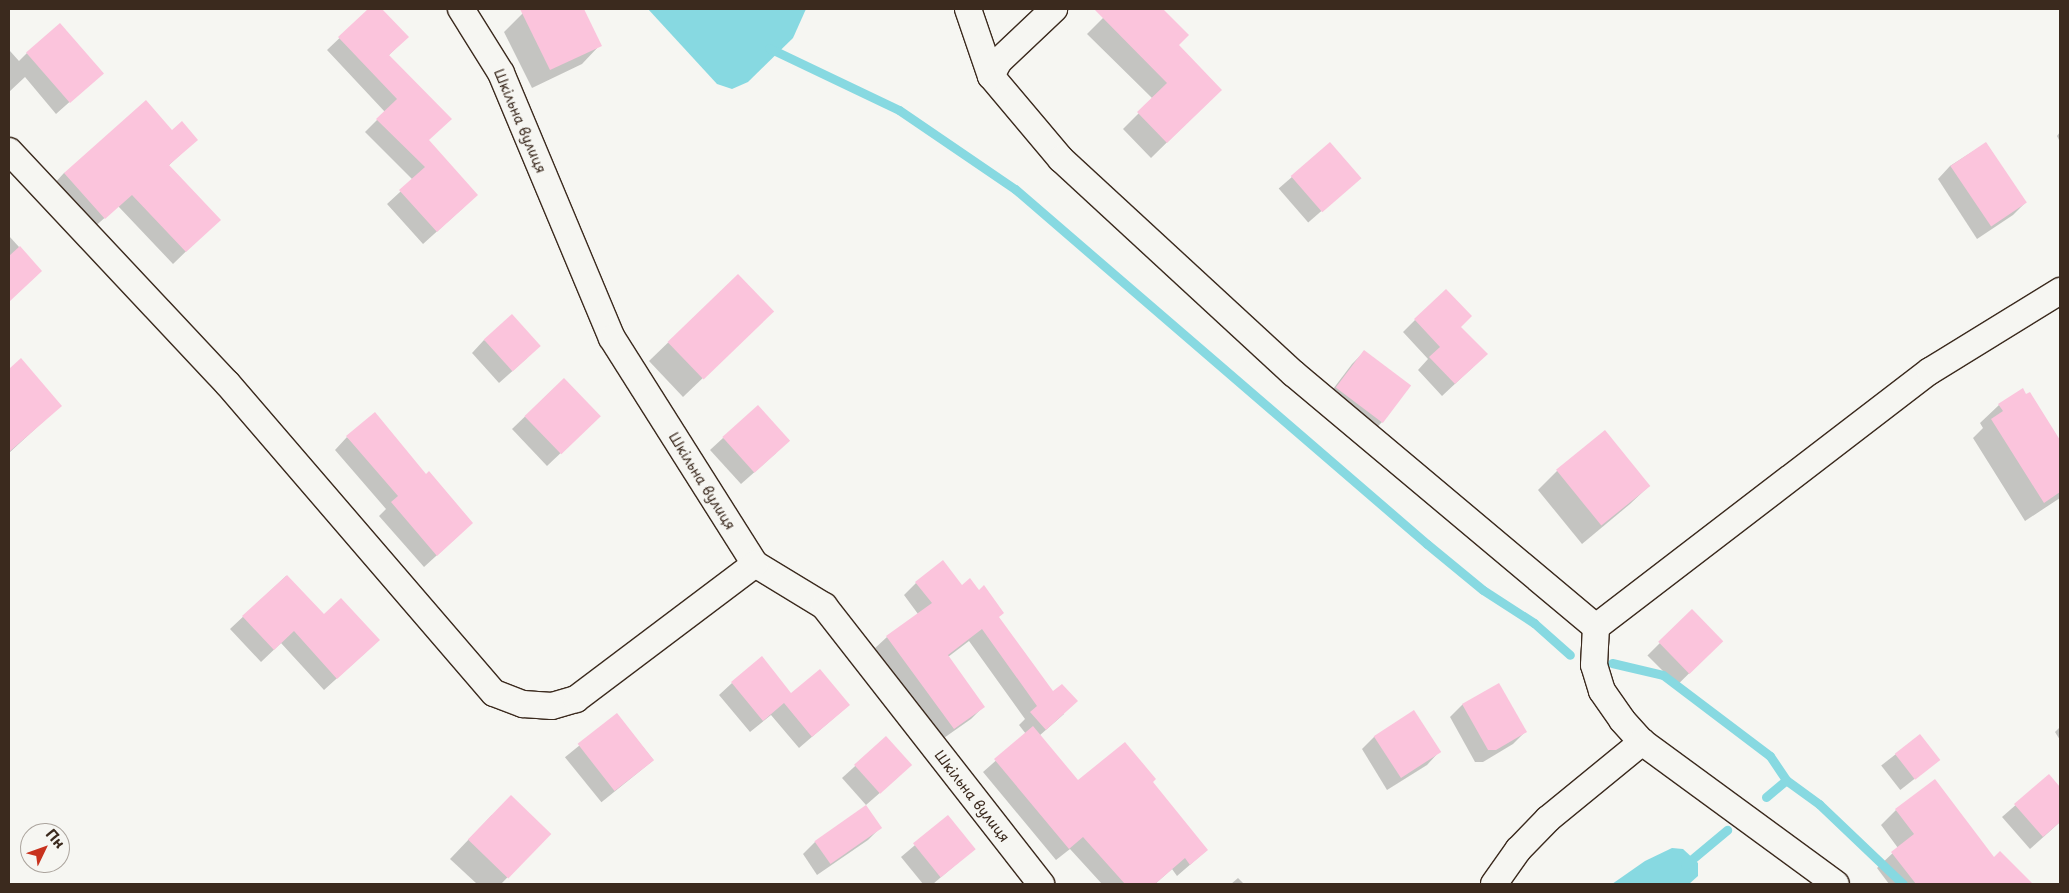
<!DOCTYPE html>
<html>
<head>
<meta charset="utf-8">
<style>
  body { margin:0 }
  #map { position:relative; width:2069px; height:893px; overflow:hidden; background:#f6f6f2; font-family:"Playpen Sans",sans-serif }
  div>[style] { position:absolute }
  .water>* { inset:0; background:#87d9e1 }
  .shadow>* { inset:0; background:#0003; transform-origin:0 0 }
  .stream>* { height:9px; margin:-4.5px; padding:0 4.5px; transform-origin:4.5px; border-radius:4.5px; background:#87d9e1 }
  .building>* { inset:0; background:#fbc4dc; transform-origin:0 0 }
  .roads { filter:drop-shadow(1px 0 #3b2a1e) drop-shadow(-1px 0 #3b2a1e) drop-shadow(0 1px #3b2a1e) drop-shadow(0 -1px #3b2a1e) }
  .minor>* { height:26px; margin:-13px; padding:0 13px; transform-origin:13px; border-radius:13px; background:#f6f6f2 }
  span { translate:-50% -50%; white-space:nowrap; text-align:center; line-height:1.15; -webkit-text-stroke:4px #f6f6f2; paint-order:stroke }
  .street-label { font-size:14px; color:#3b2a1e }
  .frame { position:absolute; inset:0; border:10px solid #3b2a1e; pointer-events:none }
  .north { position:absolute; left:20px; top:823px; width:50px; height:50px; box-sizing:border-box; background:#f6f6f2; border:1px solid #aba49d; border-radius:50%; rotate:48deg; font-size:14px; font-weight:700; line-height:20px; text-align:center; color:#3b2a1e }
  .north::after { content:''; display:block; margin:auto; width:18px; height:22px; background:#c8321e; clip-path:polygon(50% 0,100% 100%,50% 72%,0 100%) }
</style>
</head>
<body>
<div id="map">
  <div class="water">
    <div style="clip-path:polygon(648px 9px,806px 9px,793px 38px,748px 82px,732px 89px,717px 84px)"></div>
    <div style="clip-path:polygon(1672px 848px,1683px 849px,1698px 863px,1698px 876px,1689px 884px,1612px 884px,1645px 861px)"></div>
  </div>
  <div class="shadow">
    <div style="clip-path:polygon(370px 9px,380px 9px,407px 37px,388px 56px,427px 141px,464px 207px,423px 244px,387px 204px,413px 180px,365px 132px,385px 112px,327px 50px)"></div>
    <div style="clip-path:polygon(532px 9px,565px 9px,567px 14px,583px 9px,600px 45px,582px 64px,532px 88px,504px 32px,523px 13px)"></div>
    <div style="clip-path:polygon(1112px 9px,1161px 9px,1187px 35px,1177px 45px,1205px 105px,1151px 158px,1123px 129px,1153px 99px,1087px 34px)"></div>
    <div style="clip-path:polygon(10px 51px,19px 61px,27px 53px,102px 73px,56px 114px,25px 77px,9px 92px)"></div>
    <div style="clip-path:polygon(171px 132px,196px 140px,168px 166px,206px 232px,173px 264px,118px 206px,91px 230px,52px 186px,64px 173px)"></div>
    <div style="clip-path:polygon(2060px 132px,2060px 142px,2057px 136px)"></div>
    <div style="clip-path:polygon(1986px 143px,2025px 203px,2013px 215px,1977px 239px,1938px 179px,1950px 166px)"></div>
    <div style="left:1330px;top:144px;width:45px;height:68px;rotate:49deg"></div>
    <div style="clip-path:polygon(9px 236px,41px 271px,9px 301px)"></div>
    <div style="clip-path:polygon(738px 275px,754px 329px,683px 397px,649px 361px)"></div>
    <div style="clip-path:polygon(1415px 320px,1460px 327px,1473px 367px,1442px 396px,1418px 370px,1428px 359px,1403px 332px)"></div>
    <div style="clip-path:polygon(484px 340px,527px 358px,499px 383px,472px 353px)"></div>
    <div style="clip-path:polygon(1364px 352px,1382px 422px,1370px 435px,1324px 401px,1352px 364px)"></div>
    <div style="clip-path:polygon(21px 360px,60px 406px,9px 453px,9px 370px)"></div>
    <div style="clip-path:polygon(564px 379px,586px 429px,547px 466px,512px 429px)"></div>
    <div style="clip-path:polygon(2029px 394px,2060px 441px,2060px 498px,2025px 521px,1973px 438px,1983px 428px,1980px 423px,1999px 405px)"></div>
    <div style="clip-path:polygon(1605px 432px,1649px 486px,1630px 504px,1582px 544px,1538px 490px,1557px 471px)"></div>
    <div style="clip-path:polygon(347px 437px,458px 536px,424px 567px,379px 516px,386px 509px,335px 450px)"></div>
    <div style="clip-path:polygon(723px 438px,776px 453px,741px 484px,710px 450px)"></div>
    <div style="clip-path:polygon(286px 576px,324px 616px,366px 652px,324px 690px,281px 643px,261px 662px,230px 629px)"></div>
    <div style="clip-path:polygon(916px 583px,961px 586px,998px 618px,1064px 714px,1039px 736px,1078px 782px,1151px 783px,1207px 850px,1177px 876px,1172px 869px,1155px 884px,1102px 884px,1070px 849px,1056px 860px,983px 772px,1026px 734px,1019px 725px,1025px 719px,969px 641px,948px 657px,983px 707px,971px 719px,941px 740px,874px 649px,887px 637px,918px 614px,904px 595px)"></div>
    <div style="left:1692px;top:611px;width:42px;height:63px;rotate:45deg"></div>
    <div style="clip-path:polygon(732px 683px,791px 694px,849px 705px,799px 748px,771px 715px,750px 732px,719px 695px)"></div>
    <div style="clip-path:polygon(1498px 685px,1525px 732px,1513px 744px,1483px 762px,1475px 762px,1450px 717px,1462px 705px)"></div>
    <div style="clip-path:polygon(1414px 712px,1439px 752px,1427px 765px,1387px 790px,1362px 749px,1374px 737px)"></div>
    <div style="left:617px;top:715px;width:58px;height:67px;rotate:51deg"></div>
    <div style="clip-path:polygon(2060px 727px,2060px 740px,2055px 732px)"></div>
    <div style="left:1919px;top:736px;width:31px;height:48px;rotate:52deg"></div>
    <div style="clip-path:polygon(886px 738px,898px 777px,866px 805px,842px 778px)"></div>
    <div style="clip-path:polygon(2049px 776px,2060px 789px,2060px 822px,2030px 849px,2002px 817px)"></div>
    <div style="clip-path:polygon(1896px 810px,1993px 859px,2000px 853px,2031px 884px,1889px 884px,1877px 868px,1898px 848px,1881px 825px)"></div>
    <div style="clip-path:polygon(492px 815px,549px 834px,501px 884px,477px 884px,450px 859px)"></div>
    <div style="clip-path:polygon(948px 817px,974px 849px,933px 884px,923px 884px,901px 857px)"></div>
    <div style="clip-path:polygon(880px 828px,868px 840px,817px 875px,803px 854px,815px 842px)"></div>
    <div style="clip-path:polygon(1238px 878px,1244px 884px,1231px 884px)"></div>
  </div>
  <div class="stream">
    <div style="left:769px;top:48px;width:144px;rotate:25.5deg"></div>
    <div style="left:899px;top:110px;width:140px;rotate:34.3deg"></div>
    <div style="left:1015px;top:189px;width:544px;rotate:40.75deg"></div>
    <div style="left:1427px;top:544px;width:72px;rotate:39.4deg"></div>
    <div style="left:1483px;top:590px;width:61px;rotate:32.9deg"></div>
    <div style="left:1534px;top:623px;width:48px;rotate:41.6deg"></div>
    <div style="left:1612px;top:663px;width:52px;rotate:13.2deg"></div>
    <div style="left:1663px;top:675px;width:134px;rotate:37.1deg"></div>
    <div style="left:1770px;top:756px;width:29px;rotate:56deg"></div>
    <div style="left:1786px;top:780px;width:41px;rotate:36deg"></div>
    <div style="left:1819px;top:804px;width:116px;rotate:43.6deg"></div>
    <div style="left:1766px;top:797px;width:26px;rotate:-40deg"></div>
    <div style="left:1685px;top:865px;width:55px;rotate:-39.8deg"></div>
  </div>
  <div class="building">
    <div style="clip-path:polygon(368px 9px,382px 9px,409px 37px,389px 55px,452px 119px,429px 140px,478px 195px,437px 232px,399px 190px,425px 167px,376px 119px,397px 99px,338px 37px)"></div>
    <div style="clip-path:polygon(520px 9px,584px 9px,602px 46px,550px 70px)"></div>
    <div style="clip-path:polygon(1094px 9px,1163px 9px,1189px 35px,1179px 45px,1222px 90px,1167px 143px,1137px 112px,1167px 83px)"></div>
    <div style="left:60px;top:23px;width:67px;height:45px;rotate:49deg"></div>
    <div style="clip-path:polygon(146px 100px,172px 130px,182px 121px,198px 140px,169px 165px,221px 220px,186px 252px,132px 195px,105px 219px,64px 173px)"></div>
    <div style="left:1330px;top:142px;width:48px;height:52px;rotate:49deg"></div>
    <div style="left:1986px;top:142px;width:73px;height:43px;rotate:56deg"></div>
    <div style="clip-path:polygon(20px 246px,42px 271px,9px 302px,9px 256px)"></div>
    <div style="left:738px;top:274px;width:52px;height:98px;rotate:46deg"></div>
    <div style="clip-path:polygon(1446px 289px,1472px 316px,1461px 327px,1488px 354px,1455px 384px,1429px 357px,1440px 347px,1414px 319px)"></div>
    <div style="left:512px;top:314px;width:43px;height:38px;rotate:48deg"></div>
    <div style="left:1364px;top:350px;width:59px;height:47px;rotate:37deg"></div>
    <div style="clip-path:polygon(21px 358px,62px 406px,9px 452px,9px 369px)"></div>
    <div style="left:564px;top:378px;width:53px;height:55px;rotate:46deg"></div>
    <div style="clip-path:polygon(2023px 388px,2026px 394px,2030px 392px,2060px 440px,2060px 492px,2044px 503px,1991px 419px,2003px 411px,1998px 404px)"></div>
    <div style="left:758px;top:405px;width:48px;height:48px;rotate:48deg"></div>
    <div style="clip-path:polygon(375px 412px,426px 474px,429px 471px,473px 523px,437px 556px,391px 502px,398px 496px,346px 436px)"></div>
    <div style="left:1605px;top:430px;width:72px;height:63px;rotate:51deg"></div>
    <div style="clip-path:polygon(943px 560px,962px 585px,970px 578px,979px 590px,984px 585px,1004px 613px,999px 617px,1053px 691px,1062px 684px,1078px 701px,1046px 730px,1030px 712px,1037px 706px,982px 629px,948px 655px,985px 707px,954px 729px,886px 636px,932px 603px,915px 582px)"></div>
    <div style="clip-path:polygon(287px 575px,324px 614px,341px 598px,380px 640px,337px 679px,294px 631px,274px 650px,242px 616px)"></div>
    <div style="left:1692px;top:609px;width:45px;height:47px;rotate:46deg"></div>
    <div style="clip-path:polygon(762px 656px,791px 693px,820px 669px,850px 705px,812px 737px,784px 703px,763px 721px,731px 682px)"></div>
    <div style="clip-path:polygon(1499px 683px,1527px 732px,1496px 750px,1488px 750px,1462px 704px)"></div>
    <div style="left:1414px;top:710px;width:50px;height:48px;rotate:57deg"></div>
    <div style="left:617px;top:713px;width:60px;height:50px;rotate:52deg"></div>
    <div style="clip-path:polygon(1033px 726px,1078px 780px,1125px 742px,1156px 779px,1153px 782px,1208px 850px,1190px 865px,1185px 858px,1155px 884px,1125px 884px,1083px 837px,1069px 849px,994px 759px)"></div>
    <div style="left:1920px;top:734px;width:33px;height:32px;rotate:52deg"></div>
    <div style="left:886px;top:736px;width:39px;height:43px;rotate:48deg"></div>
    <div style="clip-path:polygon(2049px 774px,2060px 787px,2060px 822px,2043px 837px,2014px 804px)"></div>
    <div style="clip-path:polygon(1935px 779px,1994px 857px,2000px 851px,2033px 884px,1916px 884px,1891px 852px,1914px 834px,1895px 809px)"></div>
    <div style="left:511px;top:795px;width:56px;height:62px;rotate:44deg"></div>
    <div style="left:866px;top:805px;width:28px;height:63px;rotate:55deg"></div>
    <div style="left:948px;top:815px;width:44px;height:45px;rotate:51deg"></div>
  </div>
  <div class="roads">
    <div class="minor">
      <div style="left:461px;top:9px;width:75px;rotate:58deg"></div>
      <div style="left:501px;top:73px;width:287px;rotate:67.3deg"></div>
      <div style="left:612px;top:338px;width:267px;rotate:57.7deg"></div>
      <div style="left:755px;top:564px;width:81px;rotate:31.3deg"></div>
      <div style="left:824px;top:606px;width:353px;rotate:52deg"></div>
      <div style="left:968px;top:9px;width:71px;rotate:71.1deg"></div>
      <div style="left:991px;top:76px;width:109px;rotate:49.9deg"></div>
      <div style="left:1061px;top:159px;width:316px;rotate:42.7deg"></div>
      <div style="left:1293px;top:373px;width:395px;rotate:40deg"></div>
      <div style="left:1596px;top:627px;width:38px;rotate:93deg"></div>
      <div style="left:1594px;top:665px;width:27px;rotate:73deg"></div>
      <div style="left:1602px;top:691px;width:35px;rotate:55deg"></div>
      <div style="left:1622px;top:720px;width:30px;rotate:48deg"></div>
      <div style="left:1642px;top:742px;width:240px;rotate:36.2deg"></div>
      <div style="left:991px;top:76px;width:17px;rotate:-62deg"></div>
      <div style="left:999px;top:61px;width:76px;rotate:-43.4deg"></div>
      <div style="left:9px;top:151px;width:318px;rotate:46.8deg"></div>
      <div style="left:227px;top:383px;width:409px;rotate:49.3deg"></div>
      <div style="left:494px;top:693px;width:31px;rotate:21deg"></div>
      <div style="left:523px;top:704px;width:29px;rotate:4deg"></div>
      <div style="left:552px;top:706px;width:25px;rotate:-16deg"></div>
      <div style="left:576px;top:699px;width:224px;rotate:-37deg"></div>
      <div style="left:1596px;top:627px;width:421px;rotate:-37.5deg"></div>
      <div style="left:1930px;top:371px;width:153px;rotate:-31.6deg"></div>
      <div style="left:1494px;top:884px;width:42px;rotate:-54.8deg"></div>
      <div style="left:1518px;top:850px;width:43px;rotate:-45.9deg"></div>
      <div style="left:1548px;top:819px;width:122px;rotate:-39.3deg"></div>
    </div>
  </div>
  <div class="street-label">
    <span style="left:520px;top:121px;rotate:67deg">Шкільна вулиця</span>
    <span style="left:702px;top:481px;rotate:58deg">Шкільна вулиця</span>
    <span style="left:972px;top:796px;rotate:52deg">Шкільна вулиця</span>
  </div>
  <div class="frame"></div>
  <div class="north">Пн</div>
</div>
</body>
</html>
